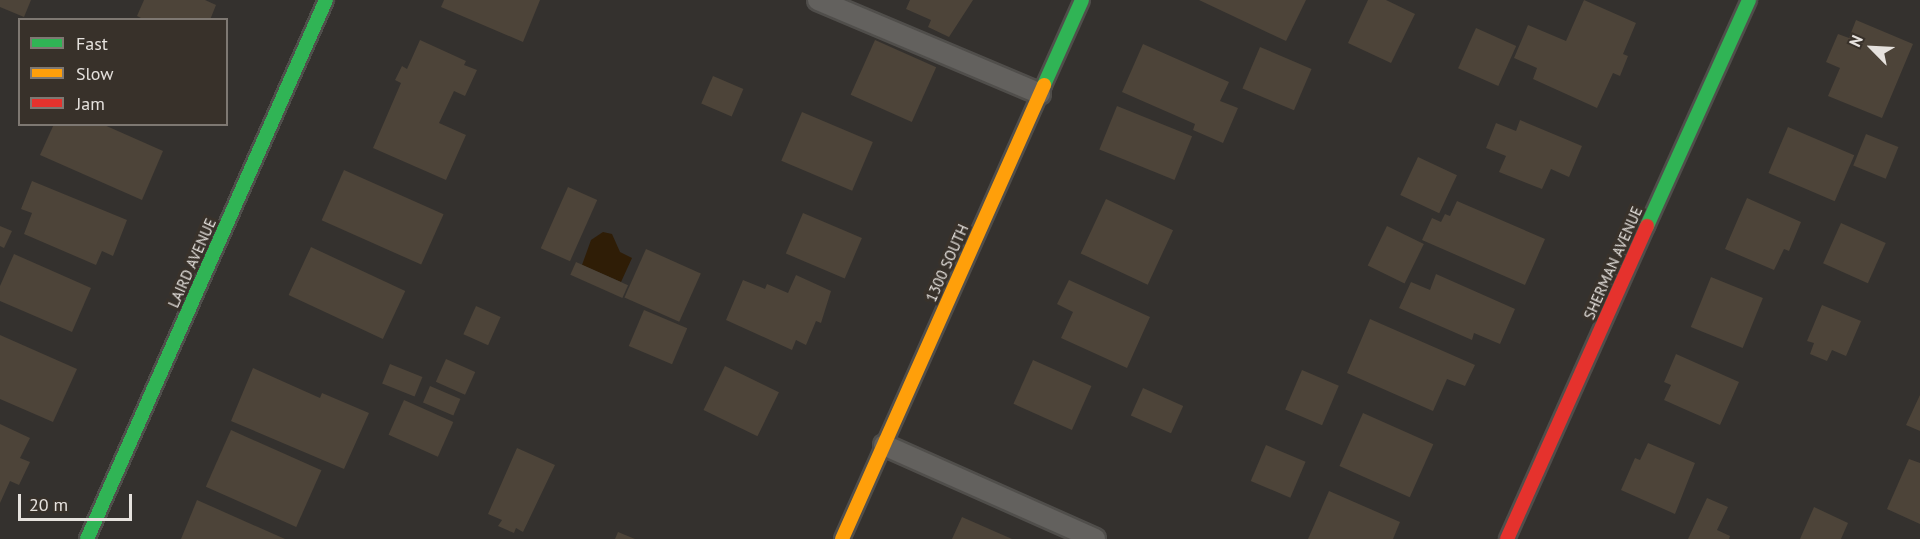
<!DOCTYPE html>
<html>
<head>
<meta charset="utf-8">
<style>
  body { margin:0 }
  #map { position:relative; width:1920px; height:539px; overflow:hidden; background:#34312e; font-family:"PT Sans",sans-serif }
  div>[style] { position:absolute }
  .water>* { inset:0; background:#2f1d06 }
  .building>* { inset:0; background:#4d4439; transform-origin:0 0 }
  .roads { filter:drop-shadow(2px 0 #504e4b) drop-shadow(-2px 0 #504e4b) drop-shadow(0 2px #504e4b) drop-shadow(0 -2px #504e4b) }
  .lane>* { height:20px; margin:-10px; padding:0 10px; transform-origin:10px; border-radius:10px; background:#63615e }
  .fast>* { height:14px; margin:-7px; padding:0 7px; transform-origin:7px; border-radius:7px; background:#30b455 }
  .slow>* { height:14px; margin:-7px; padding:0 7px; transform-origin:7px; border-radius:7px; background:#ff9f0a }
  .jam>* { height:14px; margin:-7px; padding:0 7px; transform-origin:7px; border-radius:7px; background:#e5322d }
  span { translate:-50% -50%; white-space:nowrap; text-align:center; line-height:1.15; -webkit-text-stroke:6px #38312a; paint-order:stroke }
  .street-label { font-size:15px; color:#e6e2de }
  .legend { position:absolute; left:18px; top:18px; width:210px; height:108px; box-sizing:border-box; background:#38312a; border:2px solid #7e7872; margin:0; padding:8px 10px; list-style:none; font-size:18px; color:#e6e2de }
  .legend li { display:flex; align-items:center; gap:12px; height:30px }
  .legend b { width:30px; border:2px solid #7e7872 }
  .north { position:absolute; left:1842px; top:18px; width:60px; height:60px; -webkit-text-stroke:4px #38312a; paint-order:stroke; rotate:294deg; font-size:16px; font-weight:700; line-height:24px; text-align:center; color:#e6e2de }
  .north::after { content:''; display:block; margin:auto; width:21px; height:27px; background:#e6e2de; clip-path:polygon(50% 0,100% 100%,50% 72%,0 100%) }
  .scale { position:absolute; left:18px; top:494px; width:114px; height:27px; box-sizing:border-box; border:3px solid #e6e2de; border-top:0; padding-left:8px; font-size:18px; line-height:21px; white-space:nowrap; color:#e6e2de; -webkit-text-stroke:4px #38312a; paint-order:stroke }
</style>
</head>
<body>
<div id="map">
  <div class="water">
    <div style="clip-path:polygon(603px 232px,612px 234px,620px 252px,632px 258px,621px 282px,582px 265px,591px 240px)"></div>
  </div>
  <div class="building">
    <div style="clip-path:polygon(0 0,31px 0,24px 17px,0 7px)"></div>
    <div style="clip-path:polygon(144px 0,205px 0,216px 5px,210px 20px,145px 20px,137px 16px)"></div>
    <div style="clip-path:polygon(444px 0,540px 0,523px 42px,441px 7px)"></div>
    <div style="clip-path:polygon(910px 0,973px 0,949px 37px,928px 27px,931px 20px,906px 9px)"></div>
    <div style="clip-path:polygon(1199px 0,1306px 0,1286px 41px)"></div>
    <div style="clip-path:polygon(1368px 0,1386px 0,1415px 14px,1391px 63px,1348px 43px)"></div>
    <div style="clip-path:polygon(1584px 0,1636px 23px,1623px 54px,1628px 56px,1620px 76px,1613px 73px,1597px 108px,1533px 79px,1537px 68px,1514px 58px,1528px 25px,1566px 41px)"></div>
    <div style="clip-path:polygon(1856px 20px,1913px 44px,1882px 118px,1828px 96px,1840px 68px,1826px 62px,1838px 34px,1849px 38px)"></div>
    <div style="left:1476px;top:28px;width:44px;height:44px;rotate:24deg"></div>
    <div style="clip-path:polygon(420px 40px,466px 61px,464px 65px,477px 70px,465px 96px,454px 91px,439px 123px,466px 135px,446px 180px,373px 148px,401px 83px,395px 80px,402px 66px,407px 69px)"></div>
    <div style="left:875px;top:40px;width:67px;height:60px;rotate:24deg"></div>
    <div style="clip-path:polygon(1143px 44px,1229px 82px,1220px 101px,1238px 108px,1223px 143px,1193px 130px,1195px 124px,1122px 92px)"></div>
    <div style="left:1260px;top:47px;width:56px;height:45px;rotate:23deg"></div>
    <div style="left:713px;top:76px;width:33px;height:30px;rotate:23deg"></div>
    <div style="left:1117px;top:106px;width:81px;height:47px;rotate:22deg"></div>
    <div style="left:802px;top:112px;width:77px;height:53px;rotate:23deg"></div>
    <div style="clip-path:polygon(1520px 120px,1582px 146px,1569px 177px,1551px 169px,1542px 189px,1499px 172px,1506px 156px,1486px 148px,1496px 123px,1516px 131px)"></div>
    <div style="clip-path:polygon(54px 124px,102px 124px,163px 151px,142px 200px,40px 155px)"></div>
    <div style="left:1788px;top:127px;width:72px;height:50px;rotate:23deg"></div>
    <div style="left:1866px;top:134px;width:35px;height:34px;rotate:22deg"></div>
    <div style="left:1418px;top:157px;width:43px;height:42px;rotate:25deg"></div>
    <div style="left:344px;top:170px;width:109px;height:55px;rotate:24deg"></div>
    <div style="clip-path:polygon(32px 181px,127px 220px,113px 256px,102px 251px,96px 265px,24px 234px,32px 213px,21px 209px)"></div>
    <div style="left:568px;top:187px;width:32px;height:67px;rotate:24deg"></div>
    <div style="clip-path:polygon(1747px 198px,1801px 222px,1789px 251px,1784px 249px,1774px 270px,1725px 249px)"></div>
    <div style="left:1106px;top:199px;width:74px;height:60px;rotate:25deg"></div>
    <div style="clip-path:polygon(1457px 201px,1545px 239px,1525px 285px,1422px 240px,1432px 218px,1441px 222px,1445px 214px,1450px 216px)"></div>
    <div style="left:803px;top:213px;width:64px;height:44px;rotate:23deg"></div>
    <div style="left:1841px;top:223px;width:49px;height:44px;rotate:24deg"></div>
    <div style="clip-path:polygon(0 226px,12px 231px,4px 248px,0 246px)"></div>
    <div style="left:1387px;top:226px;width:41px;height:44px;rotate:26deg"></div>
    <div style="left:311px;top:247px;width:104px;height:53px;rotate:25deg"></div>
    <div style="left:646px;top:249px;width:60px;height:53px;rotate:24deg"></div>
    <div style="clip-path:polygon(14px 254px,91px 288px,72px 332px,0 301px,0 286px)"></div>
    <div style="left:576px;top:262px;width:57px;height:14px;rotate:24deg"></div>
    <div style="clip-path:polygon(1436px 274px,1515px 309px,1500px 344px,1474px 333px,1472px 340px,1399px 308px,1411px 282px,1430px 290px)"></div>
    <div style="clip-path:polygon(796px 275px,831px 291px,821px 323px,816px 321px,806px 345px,796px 340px,792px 350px,726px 320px,743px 280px,765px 289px,767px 284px,788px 293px)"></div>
    <div style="left:1711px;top:277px;width:56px;height:54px;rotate:22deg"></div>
    <div style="clip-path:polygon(1069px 280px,1150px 317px,1127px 368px,1061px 338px,1073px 312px,1057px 304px)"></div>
    <div style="clip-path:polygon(1822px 305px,1861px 321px,1846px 356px,1832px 350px,1827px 361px,1810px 354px,1814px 343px,1807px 341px)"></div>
    <div style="left:476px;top:306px;width:27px;height:31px;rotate:24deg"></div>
    <div style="left:644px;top:310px;width:47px;height:39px;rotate:23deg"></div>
    <div style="clip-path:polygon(1370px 319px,1475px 365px,1465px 386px,1447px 379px,1433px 411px,1347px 373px)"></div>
    <div style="clip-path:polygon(0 335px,77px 369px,53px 422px,0 399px)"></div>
    <div style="clip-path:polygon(1676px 354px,1739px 382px,1720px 425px,1664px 400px,1671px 385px,1664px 382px)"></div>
    <div style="left:446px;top:359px;width:32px;height:25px;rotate:24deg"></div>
    <div style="left:1033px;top:360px;width:64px;height:48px;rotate:24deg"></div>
    <div style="left:390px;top:364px;width:35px;height:21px;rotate:22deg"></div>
    <div style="left:725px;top:366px;width:60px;height:49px;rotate:26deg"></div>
    <div style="clip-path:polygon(253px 368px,320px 398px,322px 393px,369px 413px,344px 469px,231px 421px)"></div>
    <div style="left:1302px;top:370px;width:40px;height:43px;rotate:23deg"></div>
    <div style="left:430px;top:386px;width:33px;height:18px;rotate:23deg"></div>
    <div style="left:1143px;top:388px;width:44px;height:30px;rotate:24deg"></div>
    <div style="clip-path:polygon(1920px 395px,1920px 431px,1906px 425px)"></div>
    <div style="left:404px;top:400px;width:54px;height:38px;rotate:24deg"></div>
    <div style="left:1363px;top:413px;width:77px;height:58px;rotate:24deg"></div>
    <div style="clip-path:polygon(0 424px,30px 438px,20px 458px,30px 462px,19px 485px,10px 481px,0 503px)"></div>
    <div style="left:231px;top:430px;width:99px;height:62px;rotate:24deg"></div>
    <div style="clip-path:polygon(1648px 443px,1695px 463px,1675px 514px,1621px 490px,1635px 458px,1640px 460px)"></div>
    <div style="left:1266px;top:445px;width:43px;height:39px;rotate:23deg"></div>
    <div style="clip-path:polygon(517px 448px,555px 465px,523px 532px,516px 528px,514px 533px,498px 526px,502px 520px,488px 514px)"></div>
    <div style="clip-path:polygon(1909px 459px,1920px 463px,1920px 524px,1887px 509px)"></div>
    <div style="clip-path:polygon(1329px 491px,1400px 522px,1393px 539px,1308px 539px)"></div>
    <div style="clip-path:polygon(1707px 498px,1728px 507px,1717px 530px,1730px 536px,1729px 539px,1688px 539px)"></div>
    <div style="clip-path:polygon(197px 500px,285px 539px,181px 539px)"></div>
    <div style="clip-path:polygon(1814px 507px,1848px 523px,1841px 539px,1800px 539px)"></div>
    <div style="clip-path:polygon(962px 517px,1012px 539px,952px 539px)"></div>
    <div style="clip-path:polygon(618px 532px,635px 539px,615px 539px)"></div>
  </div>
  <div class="roads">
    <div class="lane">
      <div style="left:818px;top:0;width:241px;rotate:22.9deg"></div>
      <div style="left:884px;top:445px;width:231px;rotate:24deg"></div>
    </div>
    <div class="fast">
      <div style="left:1044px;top:85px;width:93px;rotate:-65.9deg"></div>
      <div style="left:1647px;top:226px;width:248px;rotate:-65.7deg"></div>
      <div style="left:87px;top:539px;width:590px;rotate:-66.09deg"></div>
    </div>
    <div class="slow">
      <div style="left:842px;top:539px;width:497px;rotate:-66deg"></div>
    </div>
    <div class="jam">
      <div style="left:1507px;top:539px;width:343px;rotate:-65.9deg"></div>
    </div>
  </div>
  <div class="street-label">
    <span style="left:192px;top:263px;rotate:-66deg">LAIRD AVENUE</span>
    <span style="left:947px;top:263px;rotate:-66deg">1300 SOUTH</span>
    <span style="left:1613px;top:263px;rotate:-66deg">SHERMAN AVENUE</span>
  </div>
  <ul class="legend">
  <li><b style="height:8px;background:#30b455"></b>Fast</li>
  <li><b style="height:8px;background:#ff9f0a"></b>Slow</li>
  <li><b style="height:8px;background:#e5322d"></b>Jam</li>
  </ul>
  <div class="north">N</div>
  <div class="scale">20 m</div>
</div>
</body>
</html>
